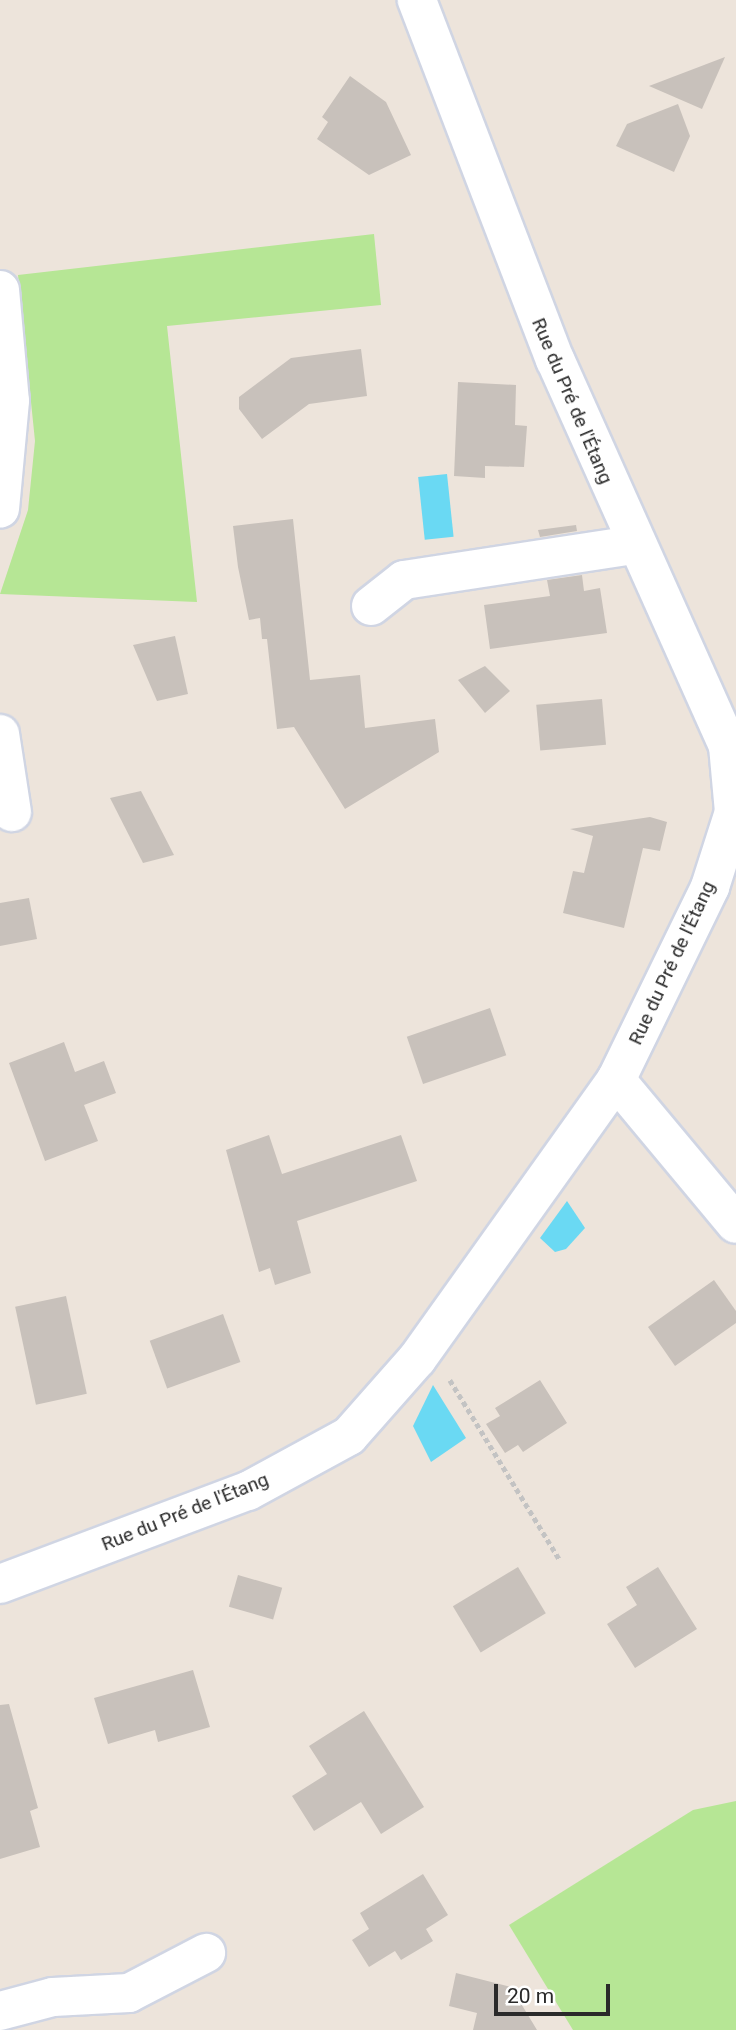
<!DOCTYPE html>
<html>
<head>
<meta charset="utf-8">
<style>
  body { margin:0 }
  #map { position:relative; width:736px; height:2030px; overflow:hidden; background:#ede4db; font-family:Roboto,sans-serif }
  div>[style] { position:absolute }
  .green>* { inset:0; background:#b6e695 }
  .water>* { inset:0; background:#6ad9f3; transform-origin:0 0 }
  .building>* { inset:0; background:#c8c1bb; transform-origin:0 0 }
  .path>* { height:4.5px; margin-top:-2.25px; transform-origin:0; background:repeating-linear-gradient(90deg,#c3c3c3 0 5px,transparent 0 8.5px) }
  .roads { filter:drop-shadow(2px 0 #d0d5e3) drop-shadow(-2px 0 #d0d5e3) drop-shadow(0 2px #d0d5e3) drop-shadow(0 -2px #d0d5e3) }
  .street>* { height:38px; margin:-19px; padding:0 19px; transform-origin:19px; border-radius:19px; background:#fff }
  span { translate:-50% -50%; white-space:nowrap; text-align:center; line-height:1.15; -webkit-text-stroke:5px #fff; paint-order:stroke }
  .street-label { font-size:19px; color:#2a2a2a }
  .scale { position:absolute; left:494px; top:1984px; width:116px; height:32px; box-sizing:border-box; border:4px solid #2a2a2a; border-top:0; padding-left:9px; font-size:21px; line-height:24px; white-space:nowrap; color:#2a2a2a; -webkit-text-stroke:5px #fff; paint-order:stroke }
</style>
</head>
<body>
<div id="map">
  <div class="green">
    <div style="clip-path:polygon(374px 234px,381px 305px,167px 326px,197px 602px,0 594px,28px 510px,35px 441px,18px 275px)"></div>
    <div style="clip-path:polygon(736px 1801px,736px 2030px,573px 2030px,509px 1925px,693px 1810px)"></div>
  </div>
  <div class="water">
    <div style="left:447px;top:474px;width:63px;height:29px;rotate:84deg"></div>
    <div style="clip-path:polygon(567px 1201px,585px 1228px,566px 1249px,555px 1252px,540px 1238px)"></div>
    <div style="clip-path:polygon(433px 1385px,466px 1438px,431px 1462px,413px 1426px)"></div>
  </div>
  <div class="building">
    <div style="clip-path:polygon(725px 57px,702px 109px,649px 86px)"></div>
    <div style="clip-path:polygon(350px 76px,386px 102px,411px 155px,369px 175px,317px 139px,328px 122px,322px 117px)"></div>
    <div style="clip-path:polygon(678px 104px,690px 136px,674px 172px,616px 146px,627px 124px)"></div>
    <div style="clip-path:polygon(361px 349px,367px 396px,309px 404px,262px 439px,239px 409px,239px 397px,291px 358px)"></div>
    <div style="clip-path:polygon(458px 382px,516px 385px,515px 425px,527px 426px,524px 467px,485px 466px,485px 478px,454px 476px)"></div>
    <div style="clip-path:polygon(293px 519px,310px 680px,360px 675px,365px 728px,435px 719px,439px 752px,345px 809px,294px 727px,277px 729px,267px 639px,262px 639px,260px 618px,249px 620px,238px 567px,233px 526px)"></div>
    <div style="clip-path:polygon(576px 525px,577px 531px,540px 537px,538px 530px)"></div>
    <div style="clip-path:polygon(582px 575px,584px 591px,600px 588px,607px 633px,490px 649px,484px 605px,550px 596px,547px 580px)"></div>
    <div style="clip-path:polygon(175px 636px,188px 694px,157px 701px,133px 645px)"></div>
    <div style="clip-path:polygon(485px 666px,510px 691px,485px 713px,458px 680px)"></div>
    <div style="left:602px;top:699px;width:46px;height:66px;rotate:85deg"></div>
    <div style="clip-path:polygon(141px 791px,174px 855px,143px 863px,110px 798px)"></div>
    <div style="clip-path:polygon(650px 817px,667px 822px,660px 851px,643px 848px,624px 928px,563px 913px,573px 871px,584px 873px,593px 836px,570px 829px)"></div>
    <div style="clip-path:polygon(29px 898px,37px 939px,0 946px,0 903px)"></div>
    <div style="left:490px;top:1008px;width:50px;height:88px;rotate:71deg"></div>
    <div style="clip-path:polygon(64px 1042px,75px 1072px,104px 1061px,116px 1093px,84px 1105px,98px 1141px,45px 1161px,9px 1063px)"></div>
    <div style="clip-path:polygon(269px 1135px,282px 1174px,401px 1135px,417px 1181px,297px 1221px,311px 1273px,275px 1285px,270px 1268px,259px 1272px,226px 1150px)"></div>
    <div style="clip-path:polygon(714px 1280px,736px 1311px,736px 1323px,675px 1366px,648px 1327px)"></div>
    <div style="left:66px;top:1296px;width:100px;height:52px;rotate:78deg"></div>
    <div style="left:223px;top:1314px;width:51px;height:78px;rotate:70deg"></div>
    <div style="clip-path:polygon(540px 1380px,567px 1423px,523px 1452px,518px 1445px,505px 1453px,486px 1424px,500px 1416px,495px 1408px)"></div>
    <div style="left:518px;top:1567px;width:54px;height:76px;rotate:59deg"></div>
    <div style="clip-path:polygon(658px 1567px,697px 1629px,635px 1668px,607px 1624px,637px 1605px,626px 1587px)"></div>
    <div style="left:238px;top:1575px;width:46px;height:33px;rotate:16deg"></div>
    <div style="clip-path:polygon(193px 1670px,210px 1727px,158px 1742px,155px 1730px,108px 1744px,94px 1698px)"></div>
    <div style="clip-path:polygon(9px 1704px,38px 1808px,30px 1811px,40px 1847px,0 1859px,0 1705px)"></div>
    <div style="clip-path:polygon(364px 1711px,424px 1807px,381px 1834px,361px 1802px,314px 1831px,292px 1796px,327px 1774px,309px 1746px)"></div>
    <div style="clip-path:polygon(423px 1874px,448px 1915px,426px 1929px,433px 1941px,401px 1960px,395px 1951px,369px 1967px,352px 1940px,369px 1929px,360px 1913px)"></div>
    <div style="clip-path:polygon(456px 1973px,511px 1987px,537px 2030px,473px 2030px,477px 2013px,449px 2006px)"></div>
  </div>
  <div class="path">
    <div style="left:450px;top:1380px;width:211px;rotate:58.6deg"></div>
  </div>
  <div class="roads">
    <div class="street">
      <div style="left:0;top:290px;width:111px;rotate:84.9deg"></div>
      <div style="left:10px;top:401px;width:108px;rotate:95.3deg"></div>
      <div style="left:371px;top:606px;width:42px;rotate:-38.2deg"></div>
      <div style="left:404px;top:580px;width:232px;rotate:-8.7deg"></div>
      <div style="left:0;top:734px;width:79px;rotate:81.3deg"></div>
      <div style="left:616px;top:1080px;width:187px;rotate:50.2deg"></div>
      <div style="left:0;top:1584px;width:265px;rotate:-20.6deg"></div>
      <div style="left:248px;top:1491px;width:115px;rotate:-28.6deg"></div>
      <div style="left:349px;top:1436px;width:103px;rotate:-48.6deg"></div>
      <div style="left:417px;top:1359px;width:343px;rotate:-54.5deg"></div>
      <div style="left:616px;top:1080px;width:215px;rotate:-64deg"></div>
      <div style="left:710px;top:887px;width:79px;rotate:-72.3deg"></div>
      <div style="left:734px;top:812px;width:66px;rotate:-95.2deg"></div>
      <div style="left:728px;top:746px;width:423px;rotate:-114.1deg"></div>
      <div style="left:555px;top:360px;width:386px;rotate:-111deg"></div>
      <div style="left:0;top:2011px;width:55px;rotate:-14.8deg"></div>
      <div style="left:53px;top:1997px;width:76px;rotate:-3deg"></div>
      <div style="left:129px;top:1993px;width:87px;rotate:-27.5deg"></div>
    </div>
  </div>
  <div class="street-label">
    <span style="left:572px;top:401px;rotate:67deg">Rue du Pré de l'Étang</span>
    <span style="left:672px;top:963px;rotate:-65deg">Rue du Pré de l'Étang</span>
    <span style="left:185px;top:1512px;rotate:-22deg">Rue du Pré de l'Étang</span>
  </div>
  <div class="scale">20 m</div>
</div>
</body>
</html>
